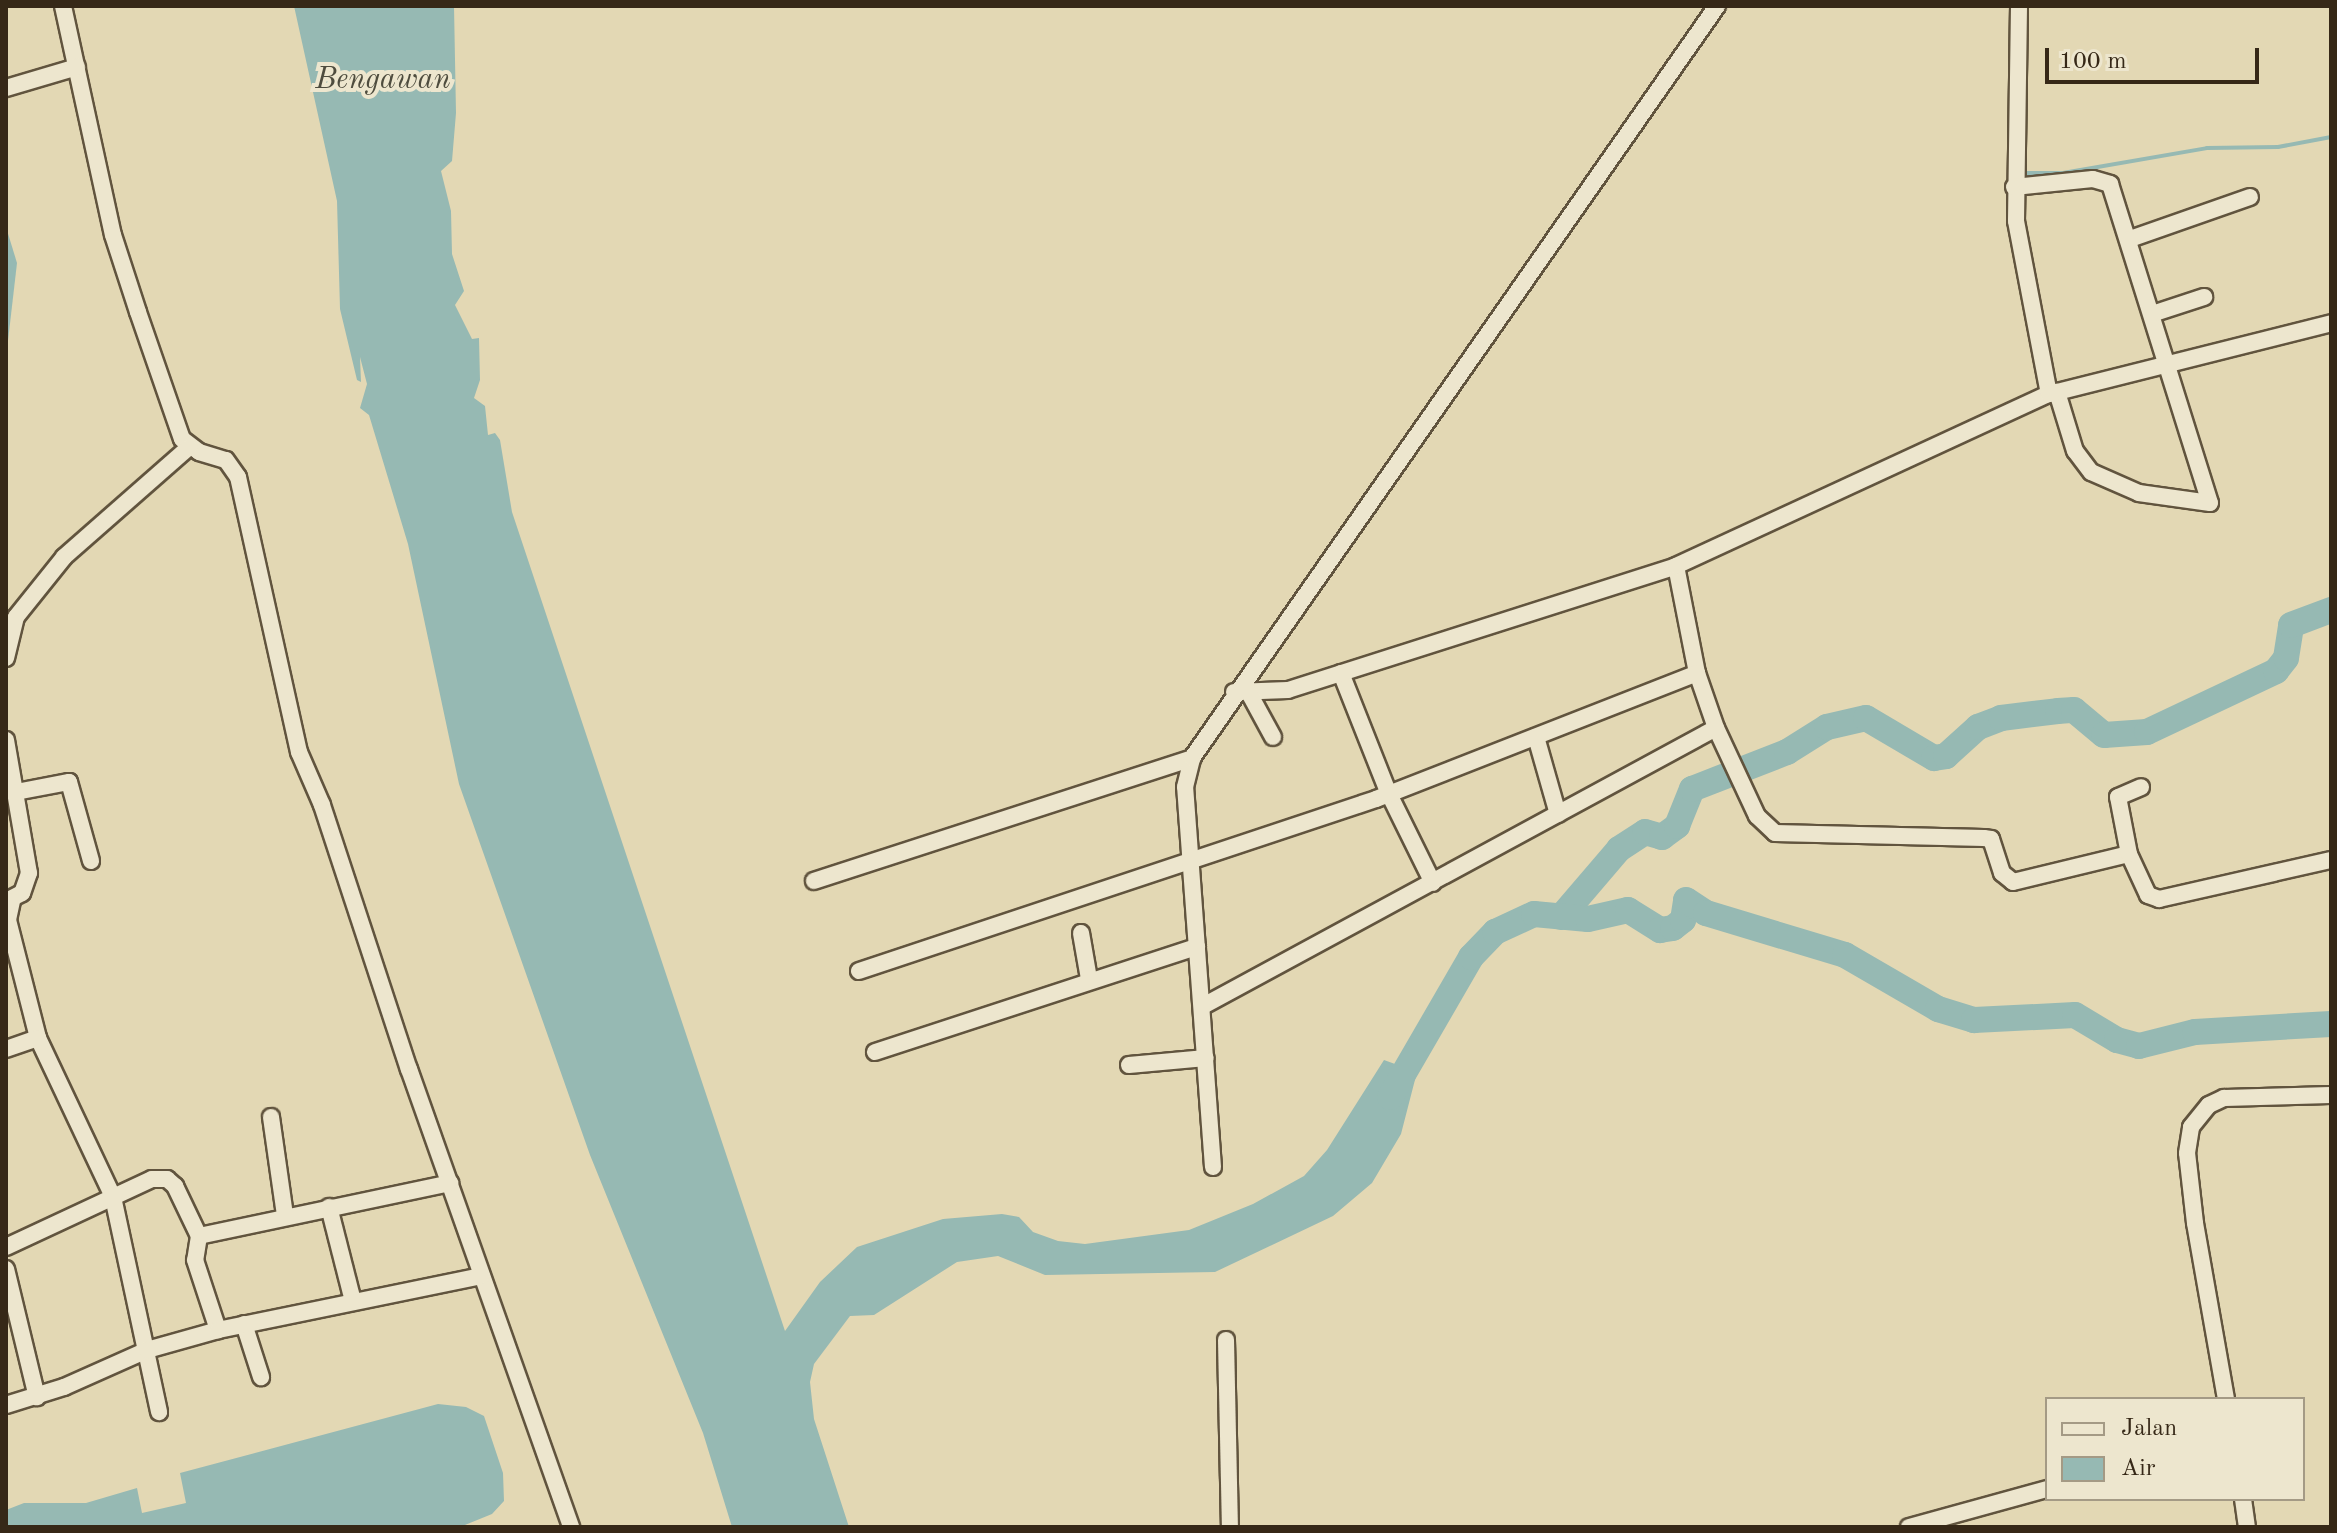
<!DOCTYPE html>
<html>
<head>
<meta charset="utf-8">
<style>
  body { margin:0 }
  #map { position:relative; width:2337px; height:1533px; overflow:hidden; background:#e3d8b4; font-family:"Old Standard TT",serif }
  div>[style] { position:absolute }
  .water>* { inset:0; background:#96b9b3 }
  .stream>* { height:4px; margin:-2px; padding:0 2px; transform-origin:2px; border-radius:2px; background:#96b9b3 }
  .river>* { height:26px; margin:-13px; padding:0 13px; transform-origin:13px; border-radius:13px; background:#96b9b3 }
  .roads { filter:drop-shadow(2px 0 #61543e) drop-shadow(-2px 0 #61543e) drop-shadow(0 2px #61543e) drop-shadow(0 -2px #61543e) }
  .street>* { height:16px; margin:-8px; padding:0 8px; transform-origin:8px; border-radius:8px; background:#ede6ce }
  span { translate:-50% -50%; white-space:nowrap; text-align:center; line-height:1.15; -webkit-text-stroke:8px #ede6ce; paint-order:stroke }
  .water-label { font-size:30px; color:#4e4c3e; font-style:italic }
  .frame { position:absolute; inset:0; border:8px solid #362817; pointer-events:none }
  .legend { position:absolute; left:2045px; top:1397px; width:260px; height:104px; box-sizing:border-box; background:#ede6ce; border:2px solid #a49a85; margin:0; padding:10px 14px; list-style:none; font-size:24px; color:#362817 }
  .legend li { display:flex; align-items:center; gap:16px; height:40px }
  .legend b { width:40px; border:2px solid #a49a85 }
  .scale { position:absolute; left:2045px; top:48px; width:214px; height:36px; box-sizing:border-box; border:4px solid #362817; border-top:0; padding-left:10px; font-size:24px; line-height:28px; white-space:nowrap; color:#362817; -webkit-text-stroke:6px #ede6ce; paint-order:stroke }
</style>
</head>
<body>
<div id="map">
  <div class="water">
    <div style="clip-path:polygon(294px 6px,454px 6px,456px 113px,452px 161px,441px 171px,451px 211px,452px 254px,464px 291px,455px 305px,472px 339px,479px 338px,480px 380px,474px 398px,485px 406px,488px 435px,495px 433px,500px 440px,512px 512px,785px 1331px,820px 1282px,857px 1247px,943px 1219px,1002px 1214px,1019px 1217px,1033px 1232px,1058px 1241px,1085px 1244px,1189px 1230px,1253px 1204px,1304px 1176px,1327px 1150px,1384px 1060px,1417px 1072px,1401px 1134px,1372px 1183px,1333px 1216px,1215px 1272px,1045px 1275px,998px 1256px,957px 1262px,874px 1315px,850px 1316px,814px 1364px,810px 1382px,814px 1419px,849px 1527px,732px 1527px,703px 1433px,590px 1155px,459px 784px,408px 544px,369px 415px,360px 408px,367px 384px,360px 357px,361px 382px,357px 380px,340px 309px,337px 201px)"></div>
    <div style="clip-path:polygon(6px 227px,17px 263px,6px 358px)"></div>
    <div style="clip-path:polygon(438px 1404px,466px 1407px,484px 1416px,503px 1473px,504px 1501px,492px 1514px,460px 1527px,6px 1527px,6px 1510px,24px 1503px,86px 1503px,137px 1488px,142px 1513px,186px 1503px,180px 1473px)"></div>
  </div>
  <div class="stream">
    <div style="left:2020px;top:173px;width:43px"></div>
    <div style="left:2063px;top:173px;width:146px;rotate:-9.8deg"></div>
    <div style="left:2207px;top:148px;width:71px;rotate:-0.8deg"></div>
    <div style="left:2278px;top:147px;width:54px;rotate:-10.7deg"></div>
  </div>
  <div class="river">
    <div style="left:1561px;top:917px;width:89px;rotate:-49.5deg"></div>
    <div style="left:1619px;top:849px;width:31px;rotate:-33deg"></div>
    <div style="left:1645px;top:832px;width:18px;rotate:16deg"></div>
    <div style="left:1662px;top:837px;width:19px;rotate:-36deg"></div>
    <div style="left:1677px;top:826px;width:40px;rotate:-68deg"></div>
    <div style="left:1692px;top:789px;width:102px;rotate:-21.3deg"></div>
    <div style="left:1787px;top:752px;width:47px;rotate:-32deg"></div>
    <div style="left:1827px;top:727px;width:40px;rotate:-13deg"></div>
    <div style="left:1866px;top:718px;width:79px;rotate:30.5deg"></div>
    <div style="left:1934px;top:758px;width:12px;rotate:-9deg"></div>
    <div style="left:1946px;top:756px;width:43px;rotate:-42.2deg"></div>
    <div style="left:1978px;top:727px;width:25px;rotate:-21deg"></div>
    <div style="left:2001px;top:718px;width:57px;rotate:-7deg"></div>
    <div style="left:2058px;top:711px;width:16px;rotate:-4deg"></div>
    <div style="left:2074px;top:710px;width:39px;rotate:40deg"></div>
    <div style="left:2104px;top:735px;width:43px;rotate:-4deg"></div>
    <div style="left:2147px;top:732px;width:143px;rotate:-25.3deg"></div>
    <div style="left:2276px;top:671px;width:16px;rotate:-52deg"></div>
    <div style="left:2286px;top:658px;width:33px;rotate:-81deg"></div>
    <div style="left:2291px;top:625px;width:43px;rotate:-20.6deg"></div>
    <div style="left:1390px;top:1097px;width:162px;rotate:-59.9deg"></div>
    <div style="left:1471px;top:957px;width:35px;rotate:-46deg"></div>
    <div style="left:1495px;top:932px;width:43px;rotate:-24.8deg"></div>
    <div style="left:1534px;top:914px;width:54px;rotate:5.3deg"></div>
    <div style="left:1588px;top:919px;width:41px;rotate:-12.7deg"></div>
    <div style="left:1628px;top:910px;width:38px;rotate:32deg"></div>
    <div style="left:1660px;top:930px;width:13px;rotate:-9deg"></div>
    <div style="left:1673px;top:928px;width:13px;rotate:-39deg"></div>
    <div style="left:1683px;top:920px;width:20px;rotate:-81deg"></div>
    <div style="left:1686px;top:900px;width:24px;rotate:33deg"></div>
    <div style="left:1706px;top:913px;width:145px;rotate:16.8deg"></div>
    <div style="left:1845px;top:955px;width:108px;rotate:30.1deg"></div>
    <div style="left:1938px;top:1009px;width:38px;rotate:17deg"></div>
    <div style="left:1974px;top:1020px;width:101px;rotate:-2.8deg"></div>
    <div style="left:2075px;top:1015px;width:49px;rotate:30.8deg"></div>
    <div style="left:2117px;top:1040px;width:23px;rotate:15deg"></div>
    <div style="left:2139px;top:1046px;width:58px;rotate:-14deg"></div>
    <div style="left:2195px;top:1032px;width:136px;rotate:-3.4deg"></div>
  </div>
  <div class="roads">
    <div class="street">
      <div style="left:63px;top:6px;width:234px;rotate:77.7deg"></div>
      <div style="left:113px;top:235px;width:81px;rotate:72deg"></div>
      <div style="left:138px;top:312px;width:134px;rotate:70.9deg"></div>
      <div style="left:182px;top:439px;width:21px;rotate:37deg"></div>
      <div style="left:199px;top:452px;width:28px;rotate:17deg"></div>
      <div style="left:226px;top:460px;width:21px;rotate:55deg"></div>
      <div style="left:238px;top:477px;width:282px;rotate:77.5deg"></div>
      <div style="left:299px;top:752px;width:58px;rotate:66.5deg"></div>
      <div style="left:322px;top:805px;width:278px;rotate:71.8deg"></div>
      <div style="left:409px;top:1069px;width:486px;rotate:70.5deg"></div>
      <div style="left:2019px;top:6px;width:215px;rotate:90.8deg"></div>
      <div style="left:2016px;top:221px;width:176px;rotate:79.2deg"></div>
      <div style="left:6px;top:88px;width:74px;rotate:-16.5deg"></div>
      <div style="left:2014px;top:187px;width:79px;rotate:-5.8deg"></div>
      <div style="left:2093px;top:179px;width:18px;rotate:16deg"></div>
      <div style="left:2110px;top:184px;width:334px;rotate:72.6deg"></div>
      <div style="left:2210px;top:503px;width:72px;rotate:-172deg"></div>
      <div style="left:2139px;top:493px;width:52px;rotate:-156.4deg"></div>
      <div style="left:2091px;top:472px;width:26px;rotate:-127deg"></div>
      <div style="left:2075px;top:451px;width:62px;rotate:-107deg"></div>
      <div style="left:2130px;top:239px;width:127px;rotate:-19.3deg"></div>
      <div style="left:2152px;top:314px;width:55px;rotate:-18.1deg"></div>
      <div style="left:1676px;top:566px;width:109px;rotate:78.9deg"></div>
      <div style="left:1697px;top:673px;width:58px;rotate:70.9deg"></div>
      <div style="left:1716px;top:728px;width:97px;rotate:65deg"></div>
      <div style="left:1757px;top:816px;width:25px;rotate:43deg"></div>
      <div style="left:1775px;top:833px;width:209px;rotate:1.4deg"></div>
      <div style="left:1984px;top:838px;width:7px;rotate:8deg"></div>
      <div style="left:1991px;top:839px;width:36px;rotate:72deg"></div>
      <div style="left:2002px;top:873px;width:14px;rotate:39deg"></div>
      <div style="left:2013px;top:882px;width:119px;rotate:-13.6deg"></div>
      <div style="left:2129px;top:854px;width:45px;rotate:65.1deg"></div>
      <div style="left:2148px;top:895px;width:12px;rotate:20deg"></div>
      <div style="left:2159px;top:899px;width:176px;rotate:-12.8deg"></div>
      <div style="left:6px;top:658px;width:42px;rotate:-76.3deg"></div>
      <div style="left:16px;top:617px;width:77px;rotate:-51.3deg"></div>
      <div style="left:64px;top:557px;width:167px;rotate:-41.3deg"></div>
      <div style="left:1341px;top:673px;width:130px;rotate:68.4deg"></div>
      <div style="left:1389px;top:794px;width:99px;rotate:63.7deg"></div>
      <div style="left:1234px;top:692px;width:54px;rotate:-2.1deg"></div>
      <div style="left:1288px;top:690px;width:407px;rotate:-17.7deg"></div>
      <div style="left:1676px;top:566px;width:411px;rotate:-24.8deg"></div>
      <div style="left:2049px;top:394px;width:291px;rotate:-14.1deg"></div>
      <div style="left:1249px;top:693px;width:50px;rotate:61.4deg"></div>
      <div style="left:1536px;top:737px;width:80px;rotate:74.1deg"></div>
      <div style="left:6px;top:740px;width:135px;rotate:80.2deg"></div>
      <div style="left:29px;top:873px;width:21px;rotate:109deg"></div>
      <div style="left:22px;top:893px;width:18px;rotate:153deg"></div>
      <div style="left:16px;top:792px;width:54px;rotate:-10.7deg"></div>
      <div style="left:69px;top:782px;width:82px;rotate:74.4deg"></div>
      <div style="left:2129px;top:854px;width:58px;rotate:-100.9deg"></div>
      <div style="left:2118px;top:797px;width:25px;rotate:-23deg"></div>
      <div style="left:814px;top:881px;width:398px;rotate:-18deg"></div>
      <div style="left:12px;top:901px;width:19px;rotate:102deg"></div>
      <div style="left:8px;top:920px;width:122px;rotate:75.7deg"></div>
      <div style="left:38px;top:1038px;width:176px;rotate:64.7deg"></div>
      <div style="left:113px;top:1197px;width:220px;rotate:77.9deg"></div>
      <div style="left:1081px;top:933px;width:47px;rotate:80.1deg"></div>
      <div style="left:859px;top:971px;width:545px;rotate:-18.4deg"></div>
      <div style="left:1376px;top:799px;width:345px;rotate:-21.4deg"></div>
      <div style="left:1203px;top:1006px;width:583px;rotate:-28.45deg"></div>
      <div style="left:6px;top:1049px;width:34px;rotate:-19deg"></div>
      <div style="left:875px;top:1052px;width:339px;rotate:-18.1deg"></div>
      <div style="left:1129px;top:1065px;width:77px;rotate:-5.2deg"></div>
      <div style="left:271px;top:1117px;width:99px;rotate:81.9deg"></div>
      <div style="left:1213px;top:1167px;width:381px;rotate:-94.2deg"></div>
      <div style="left:1185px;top:787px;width:30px;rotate:-76deg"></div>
      <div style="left:1192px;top:758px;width:917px;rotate:-55.08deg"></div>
      <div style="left:329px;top:1207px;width:97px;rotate:75.7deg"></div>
      <div style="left:199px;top:1236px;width:24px;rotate:99deg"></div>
      <div style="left:195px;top:1260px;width:74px;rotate:71.8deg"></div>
      <div style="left:6px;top:1247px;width:161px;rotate:-25deg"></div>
      <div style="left:152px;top:1179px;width:15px"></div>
      <div style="left:167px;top:1179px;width:11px;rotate:41deg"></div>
      <div style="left:175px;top:1186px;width:55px;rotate:64.4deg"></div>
      <div style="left:199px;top:1236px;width:257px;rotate:-11.9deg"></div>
      <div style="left:6px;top:1269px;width:132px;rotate:76.4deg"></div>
      <div style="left:244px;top:1324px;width:56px;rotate:72.2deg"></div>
      <div style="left:1226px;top:1340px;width:187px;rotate:88.8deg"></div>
      <div style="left:2226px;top:1399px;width:179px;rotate:-100deg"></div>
      <div style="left:2195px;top:1223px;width:70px;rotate:-96.5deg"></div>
      <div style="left:2187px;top:1153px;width:26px;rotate:-81deg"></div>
      <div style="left:2191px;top:1127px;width:28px;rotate:-51deg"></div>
      <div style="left:2209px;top:1105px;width:17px;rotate:-25deg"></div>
      <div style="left:2224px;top:1098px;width:107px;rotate:-1.6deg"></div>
      <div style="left:6px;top:1405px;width:61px;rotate:-17.2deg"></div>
      <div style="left:64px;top:1387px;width:91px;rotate:-24deg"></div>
      <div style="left:147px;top:1350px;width:74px;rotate:-15.7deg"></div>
      <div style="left:218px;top:1330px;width:269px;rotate:-11.6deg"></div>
      <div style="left:2243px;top:1499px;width:28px;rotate:82deg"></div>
      <div style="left:1909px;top:1527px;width:143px;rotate:-15.4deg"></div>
    </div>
  </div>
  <div class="water-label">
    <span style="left:383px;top:80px">Bengawan</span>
  </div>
  <div class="frame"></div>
  <ul class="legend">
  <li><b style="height:10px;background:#ede6ce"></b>Jalan</li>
  <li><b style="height:22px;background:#96b9b3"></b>Air</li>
  </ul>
  <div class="scale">100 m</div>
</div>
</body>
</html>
